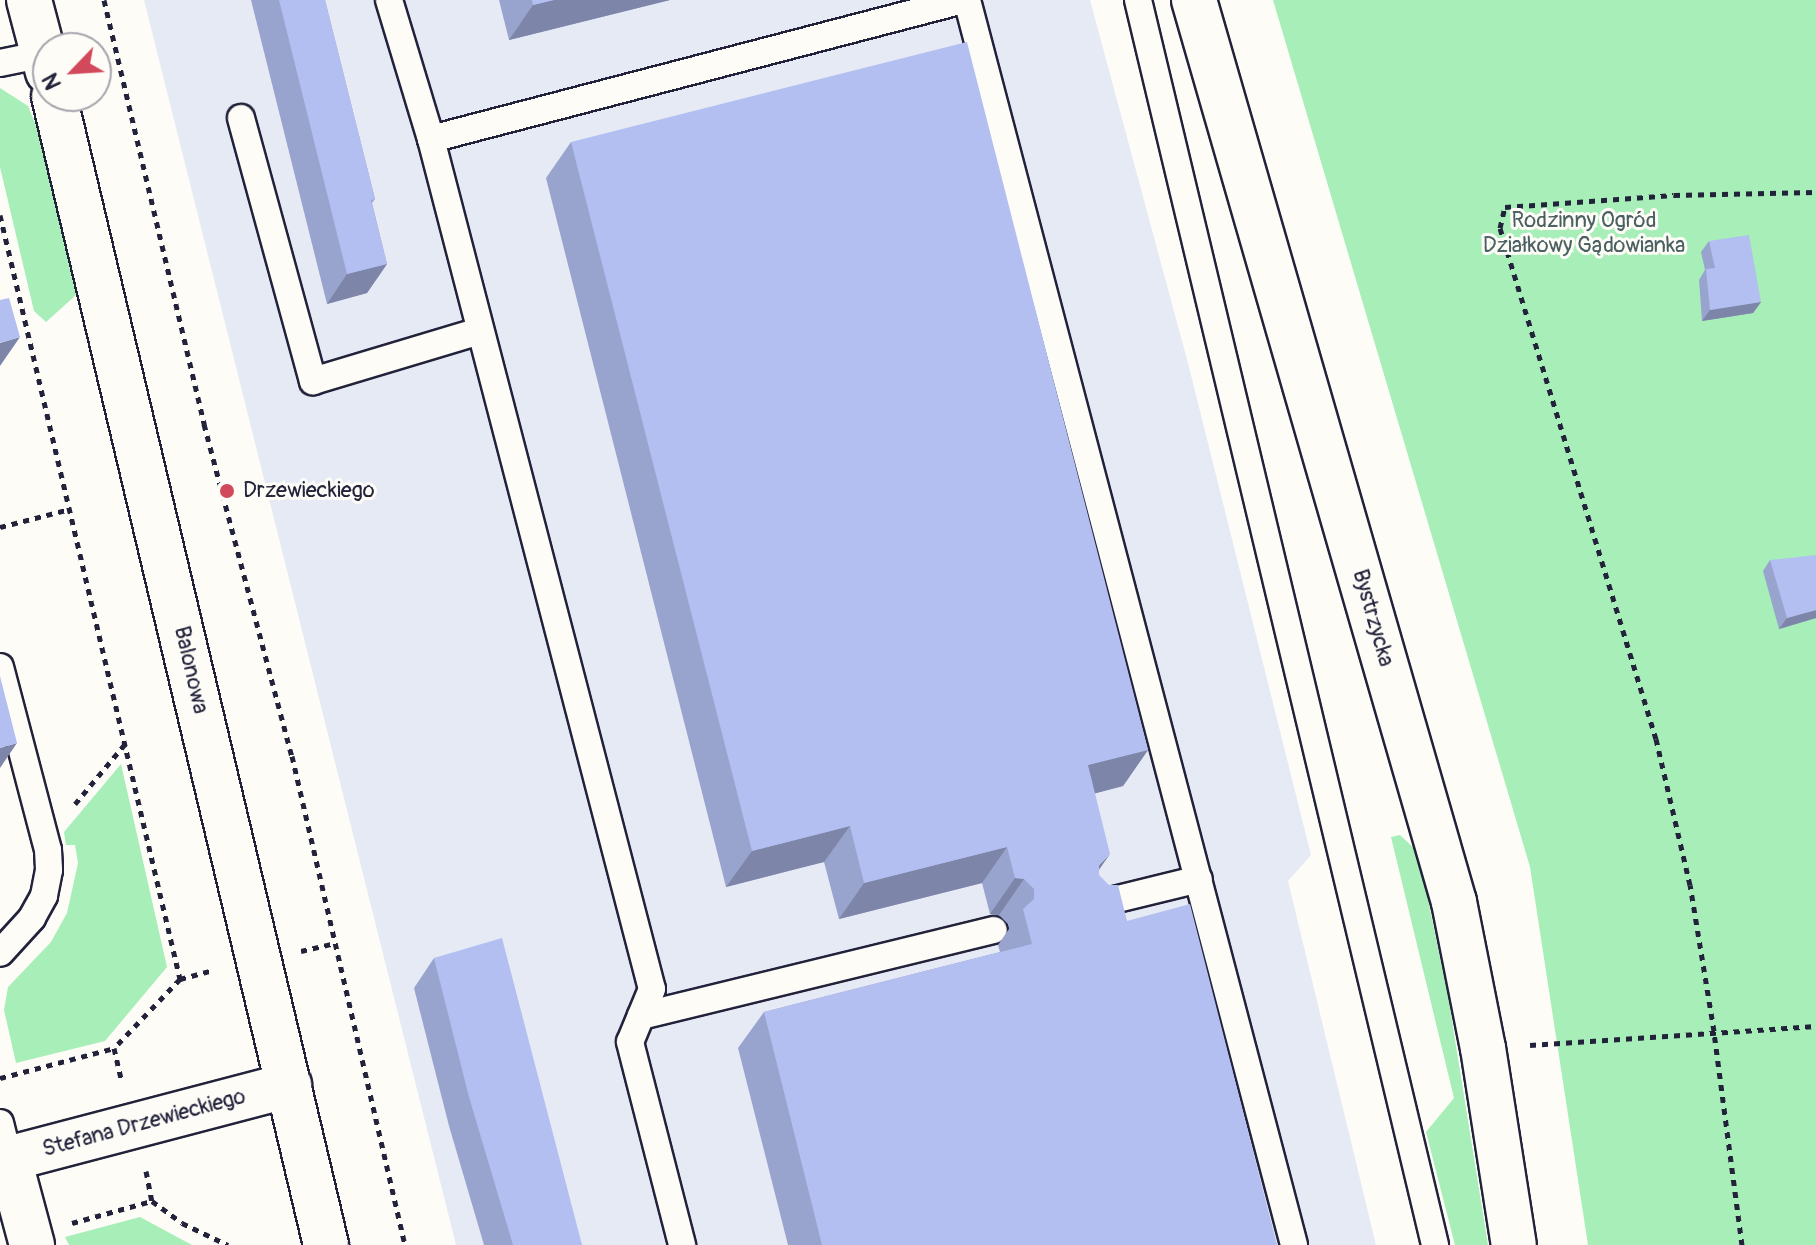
<!DOCTYPE html>
<html>
<head>
<meta charset="utf-8">
<style>
  body { margin:0 }
  #map { position:relative; width:1816px; height:1245px; overflow:hidden; background:#fdfcf7; font-family:Pangolin,sans-serif }
  div>[style] { position:absolute }
  .built>* { inset:0; background:#e6eaf5 }
  .green>* { inset:0; background:#a8eeb9 }
  .path>* { height:5px; margin-top:-2.5px; transform-origin:0; background:repeating-linear-gradient(90deg,#22223b 0 6px,transparent 0 12px) }
  .roads { filter:drop-shadow(2px 0 #22223b) drop-shadow(-2px 0 #22223b) drop-shadow(0 2px #22223b) drop-shadow(0 -2px #22223b) }
  .lane>* { height:26px; margin:-13px; padding:0 13px; transform-origin:13px; border-radius:13px; background:#fdfcf7 }
  .street>* { height:44px; margin:-22px; padding:0 22px; transform-origin:22px; border-radius:22px; background:#fdfcf7 }
  .secondary>* { height:44px; margin:-22px; padding:0 22px; transform-origin:22px; border-radius:22px; background:#fdfcf7 }
  .wall>* { inset:0; background:#99a4ce }
  .shaded-wall>* { inset:0; background:#7d86a8 }
  .building>* { inset:0; background:#b2bff0 }
  .dots>* { width:22px; height:22px; translate:-50% -50%; box-sizing:border-box; border:4px solid #fdfcf7; border-radius:50% }
  span { translate:-50% -50%; white-space:nowrap; text-align:center; line-height:1.15; -webkit-text-stroke:6px #fdfcf7; paint-order:stroke }
  .park-label { font-size:22px; color:#4a5f61 }
  .poi-label { font-size:22px; color:#22223b }
  .left { translate:0 -50%; text-align:left }
  .street-label { font-size:22px; color:#22223b }
  .north { position:absolute; left:32px; top:32px; width:80px; height:80px; box-sizing:border-box; background:#fdfcf7; border:2px solid #a5a5ac; border-radius:50%; rotate:245deg; font-size:22px; font-weight:700; line-height:32px; text-align:center; color:#22223b }
  .north::after { content:''; display:block; margin:auto; width:28px; height:36px; background:#d1495b; clip-path:polygon(50% 0,100% 100%,50% 72%,0 100%) }
</style>
</head>
<body>
<div id="map">
  <div class="built">
    <div style="clip-path:polygon(144px 0,1090px 0,1189px 367px,1311px 855px,1288px 881px,1376px 1245px,456px 1245px)"></div>
  </div>
  <div class="green">
    <div style="clip-path:polygon(1273px 0,1816px 0,1816px 1245px,1588px 1245px,1530px 867px)"></div>
    <div style="clip-path:polygon(0 88px,28px 106px,37px 128px,76px 295px,46px 322px,34px 311px,0 167px)"></div>
    <div style="clip-path:polygon(121px 764px,167px 967px,105px 1041px,16px 1063px,4px 1010px,8px 987px,51px 942px,67px 913px,78px 863px,75px 845px,66px 845px,64px 832px)"></div>
    <div style="clip-path:polygon(1400px 835px,1418px 852px,1448px 996px,1488px 1245px,1455px 1245px,1426px 1132px,1454px 1098px,1391px 837px)"></div>
    <div style="clip-path:polygon(140px 1217px,192px 1245px,69px 1245px,65px 1237px)"></div>
  </div>
  <div class="path">
    <div style="left:104px;top:0;width:436px;rotate:76.7deg"></div>
    <div style="left:204px;top:424px;width:343px;rotate:75.2deg"></div>
    <div style="left:292px;top:756px;width:502px;rotate:76.99deg"></div>
    <div style="left:0;top:215px;width:785px;rotate:76.74deg"></div>
    <div style="left:180px;top:979px;width:95px;rotate:133.7deg"></div>
    <div style="left:114px;top:1048px;width:35px;rotate:77deg"></div>
    <div style="left:0;top:527px;width:72px;rotate:-14.4deg"></div>
    <div style="left:75px;top:804px;width:78px;rotate:-50.2deg"></div>
    <div style="left:301px;top:951px;width:36px;rotate:-13deg"></div>
    <div style="left:180px;top:979px;width:35px;rotate:-15deg"></div>
    <div style="left:1530px;top:1045px;width:287px;rotate:-3.8deg"></div>
    <div style="left:0;top:1078px;width:118px;rotate:-14.7deg"></div>
    <div style="left:146px;top:1171px;width:31px;rotate:79deg"></div>
    <div style="left:152px;top:1201px;width:37px;rotate:36deg"></div>
    <div style="left:182px;top:1223px;width:51px;rotate:25.6deg"></div>
    <div style="left:72px;top:1223px;width:83px;rotate:-15.4deg"></div>
    <div style="left:1742px;top:1245px;width:216px;rotate:-97.5deg"></div>
    <div style="left:1714px;top:1031px;width:148px;rotate:-99.3deg"></div>
    <div style="left:1690px;top:885px;width:150px;rotate:-103.1deg"></div>
    <div style="left:1656px;top:739px;width:534px;rotate:-106.98deg"></div>
    <div style="left:1500px;top:228px;width:22px;rotate:-77deg"></div>
    <div style="left:1505px;top:207px;width:169px;rotate:-4.1deg"></div>
    <div style="left:1674px;top:195px;width:142px;rotate:-1.2deg"></div>
  </div>
  <div class="roads">
    <div class="lane">
      <div style="left:389px;top:0;width:145px;rotate:73.2deg"></div>
      <div style="left:431px;top:139px;width:878px;rotate:75.43deg"></div>
      <div style="left:652px;top:989px;width:57px;rotate:112.5deg"></div>
      <div style="left:630px;top:1042px;width:210px;rotate:75.6deg"></div>
      <div style="left:967px;top:0;width:1287px;rotate:75.28deg"></div>
      <div style="left:1138px;top:0;width:1280px;rotate:76.58deg"></div>
      <div style="left:0;top:63px;width:45px;rotate:-11.6deg"></div>
      <div style="left:241px;top:118px;width:273px;rotate:74.7deg"></div>
      <div style="left:313px;top:381px;width:174px;rotate:-16.7deg"></div>
      <div style="left:431px;top:139px;width:550px;rotate:-14.64deg"></div>
      <div style="left:0;top:667px;width:189px;rotate:75.3deg"></div>
      <div style="left:48px;top:850px;width:20px;rotate:87deg"></div>
      <div style="left:49px;top:870px;width:26px;rotate:101deg"></div>
      <div style="left:44px;top:896px;width:25px;rotate:119deg"></div>
      <div style="left:32px;top:918px;width:47px;rotate:132.4deg"></div>
      <div style="left:1089px;top:906px;width:113px;rotate:-13.8deg"></div>
      <div style="left:641px;top:1016px;width:363px;rotate:-13.7deg"></div>
      <div style="left:0;top:1123px;width:37px;rotate:76deg"></div>
    </div>
    <div class="street">
      <div style="left:9px;top:1159px;width:89px;rotate:75deg"></div>
      <div style="left:0;top:1161px;width:299px;rotate:-14.7deg"></div>
    </div>
    <div class="secondary">
      <div style="left:29px;top:0;width:74px;rotate:75.2deg"></div>
      <div style="left:1194px;top:0;width:939px;rotate:73.92deg"></div>
      <div style="left:1454px;top:902px;width:149px;rotate:78.8deg"></div>
      <div style="left:1483px;top:1048px;width:199px;rotate:81.1deg"></div>
      <div style="left:54px;top:96px;width:1181px;rotate:76.68deg"></div>
    </div>
  </div>
  <div class="wall">
    <div style="clip-path:polygon(251px 0,325px 0,375px 199px,372px 203px,387px 264px,367px 293px,327px 304px)"></div>
    <div style="clip-path:polygon(499px 0,670px 0,509px 40px)"></div>
    <div style="clip-path:polygon(571px 142px,1148px 750px,1123px 786px,1095px 793px,1099px 875px,1127px 921px,1277px 1245px,788px 1245px,738px 1048px,764px 1012px,1000px 952px,998px 945px,1009px 929px,1009px 925px,999px 915px,990px 914px,982px 883px,839px 919px,824px 862px,726px 887px,546px 178px)"></div>
    <div style="clip-path:polygon(1709px 241px,1761px 302px,1753px 313px,1702px 321px,1699px 280px,1705px 270px,1701px 252px)"></div>
    <div style="clip-path:polygon(1770px 560px,1816px 618px,1779px 629px,1763px 571px)"></div>
    <div style="clip-path:polygon(434px 958px,582px 1245px,484px 1245px,449px 1126px,414px 988px)"></div>
  </div>
  <div class="shaded-wall">
    <div style="clip-path:polygon(554px 0,670px 0,509px 40px,533px 5px)"></div>
    <div style="clip-path:polygon(387px 264px,367px 293px,327px 304px,347px 274px)"></div>
    <div style="clip-path:polygon(1761px 302px,1753px 313px,1702px 321px,1710px 310px)"></div>
    <div style="clip-path:polygon(20px 337px,0 366px,0 343px)"></div>
    <div style="clip-path:polygon(1816px 610px,1816px 618px,1779px 629px,1787px 618px)"></div>
    <div style="clip-path:polygon(17px 743px,0 768px,0 748px)"></div>
    <div style="clip-path:polygon(1148px 750px,1123px 786px,1063px 802px,1088px 765px)"></div>
    <div style="clip-path:polygon(850px 826px,824px 862px,726px 887px,752px 851px)"></div>
    <div style="clip-path:polygon(1007px 847px,982px 883px,839px 919px,864px 883px)"></div>
    <div style="clip-path:polygon(1110px 854px,1085px 890px,1099px 865px)"></div>
    <div style="clip-path:polygon(1015px 878px,1024px 879px,999px 915px,990px 914px)"></div>
  </div>
  <div class="building">
    <div style="clip-path:polygon(279px 0,325px 0,375px 199px,371px 200px,387px 264px,347px 274px)"></div>
    <div style="clip-path:polygon(532px 0,554px 0,533px 5px)"></div>
    <div style="clip-path:polygon(967px 42px,1148px 750px,1088px 765px,1110px 854px,1099px 865px,1099px 875px,1109px 885px,1118px 885px,1127px 921px,1190px 904px,1277px 1245px,822px 1245px,764px 1012px,1032px 944px,1023px 909px,1034px 899px,1034px 889px,1024px 879px,1015px 878px,1007px 847px,864px 883px,850px 826px,752px 851px,571px 142px)"></div>
    <div style="clip-path:polygon(1749px 235px,1761px 302px,1710px 310px,1706px 269px,1715px 268px,1709px 241px)"></div>
    <div style="clip-path:polygon(9px 298px,20px 337px,0 343px,0 300px)"></div>
    <div style="clip-path:polygon(1816px 555px,1816px 610px,1787px 618px,1770px 560px)"></div>
    <div style="clip-path:polygon(0 676px,17px 743px,0 748px)"></div>
    <div style="clip-path:polygon(502px 938px,582px 1245px,513px 1245px,469px 1097px,434px 958px)"></div>
  </div>
  <div class="dots">
    <div style="left:227px;top:491px;background:#d1495b"></div>
  </div>
  <div class="park-label">
    <span style="left:1584px;top:233px">Rodzinny Ogród<br>Działkowy Gądowianka</span>
  </div>
  <div class="poi-label">
    <span class="left" style="left:243px;top:491px">Drzewieckiego</span>
  </div>
  <div class="street-label">
    <span style="left:1373px;top:618px;rotate:74deg">Bystrzycka</span>
    <span style="left:191px;top:670px;rotate:77deg">Balonowa</span>
    <span style="left:144px;top:1123px;rotate:-15deg">Stefana Drzewieckiego</span>
  </div>
  <div class="north">N</div>
</div>
</body>
</html>
